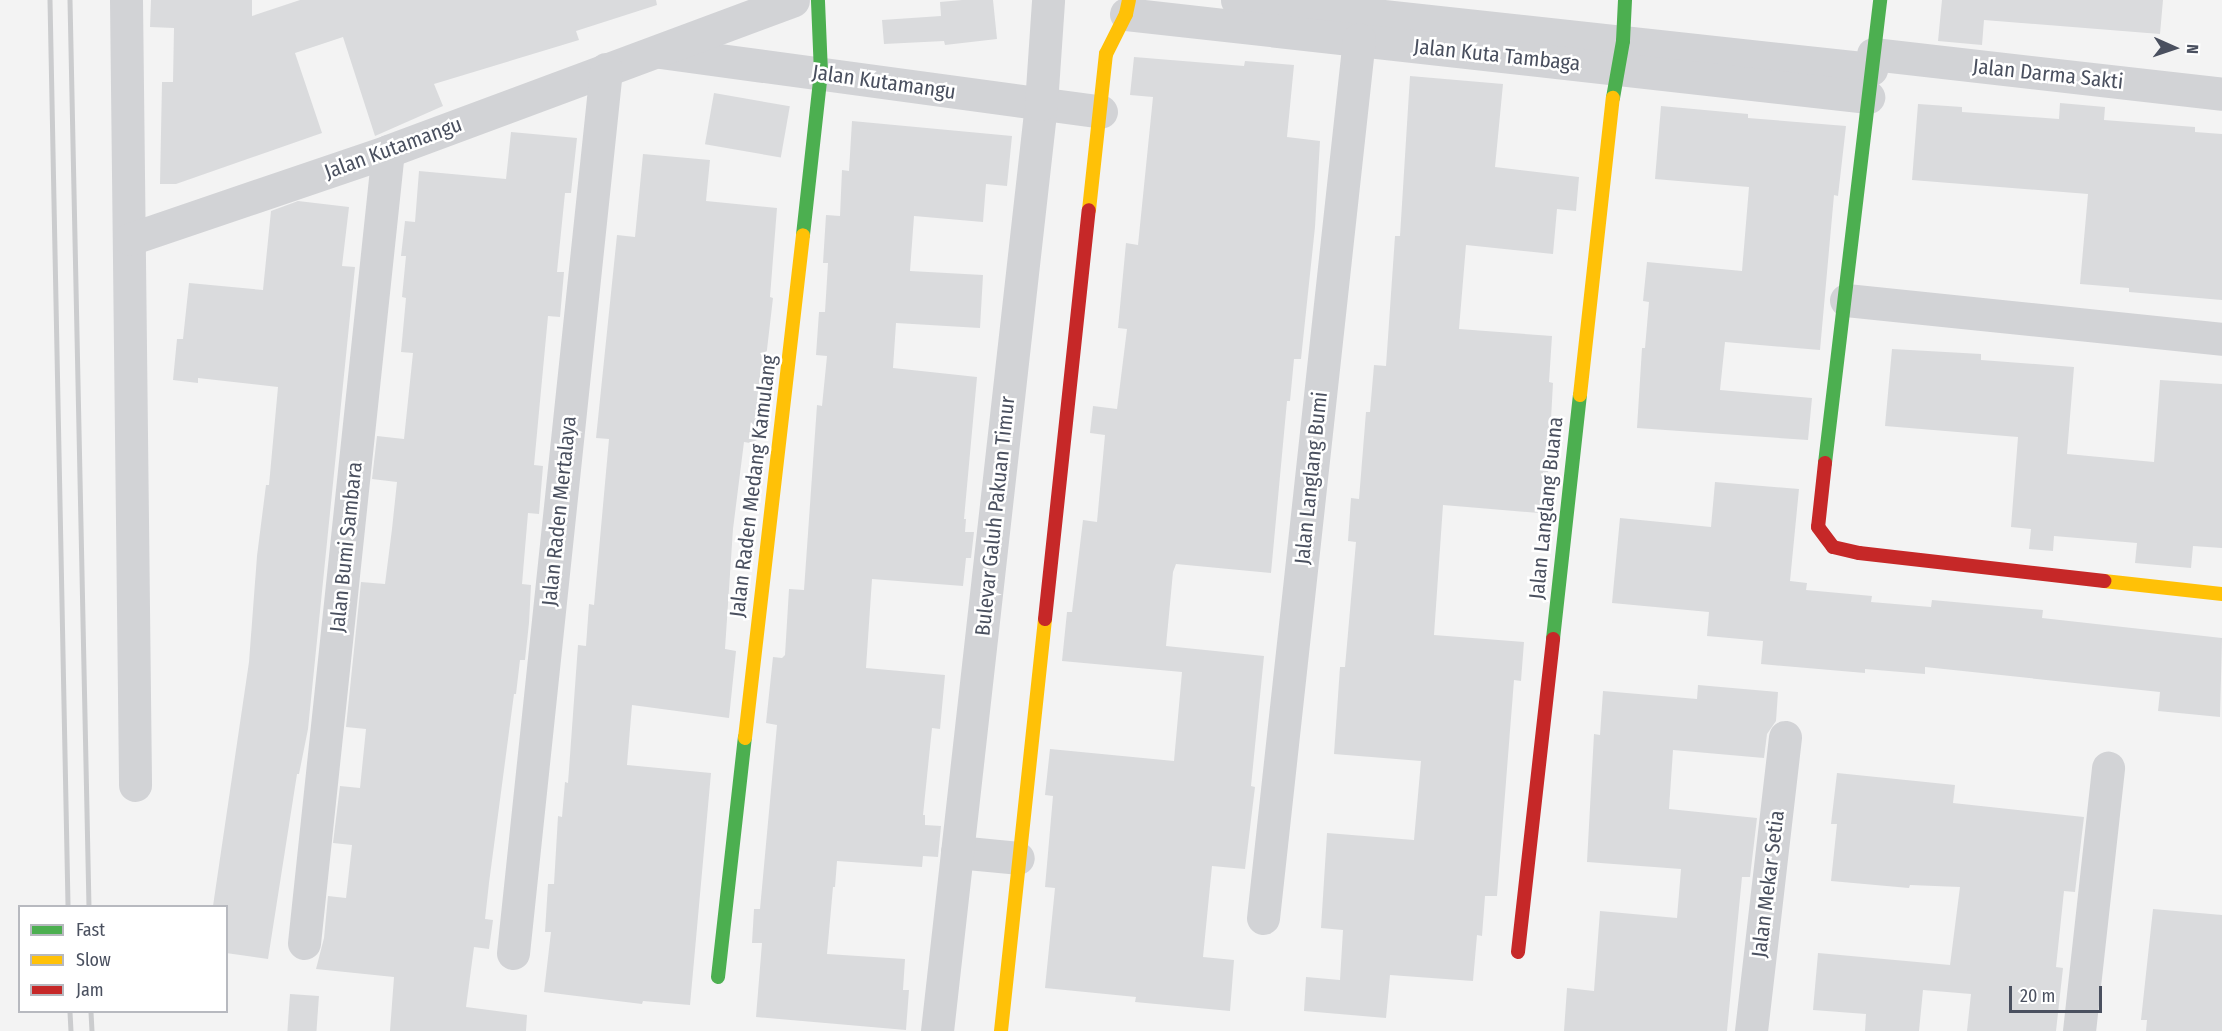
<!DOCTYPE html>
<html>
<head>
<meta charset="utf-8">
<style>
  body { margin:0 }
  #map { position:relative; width:2222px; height:1031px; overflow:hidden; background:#f3f3f3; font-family:"Fira Sans Condensed",sans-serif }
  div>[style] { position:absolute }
  .building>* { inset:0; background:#dadbdd; transform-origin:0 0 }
  .street>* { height:33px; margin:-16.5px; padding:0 16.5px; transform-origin:16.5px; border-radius:16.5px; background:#d2d3d6 }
  .fast>* { height:14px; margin:-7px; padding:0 7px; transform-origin:7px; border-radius:7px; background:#4caf50 }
  .slow>* { height:14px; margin:-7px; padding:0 7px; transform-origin:7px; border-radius:7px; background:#ffc107 }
  .jam>* { height:14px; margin:-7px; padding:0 7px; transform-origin:7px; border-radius:7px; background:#c62828 }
  .rail>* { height:4.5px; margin:-2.25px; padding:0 2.25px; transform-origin:2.25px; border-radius:2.25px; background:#cbccce }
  span { translate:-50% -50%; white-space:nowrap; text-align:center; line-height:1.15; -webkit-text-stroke:5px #fff; paint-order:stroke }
  .street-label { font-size:21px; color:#4a505f }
  .legend { position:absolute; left:18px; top:905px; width:210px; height:108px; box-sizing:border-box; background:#fff; border:2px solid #b7b9bf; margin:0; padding:8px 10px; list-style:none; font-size:18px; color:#4a505f }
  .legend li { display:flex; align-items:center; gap:12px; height:30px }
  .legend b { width:30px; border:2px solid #b7b9bf }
  .north { position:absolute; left:2144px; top:18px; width:60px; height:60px; -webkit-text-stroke:4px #fff; paint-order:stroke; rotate:93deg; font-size:16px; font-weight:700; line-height:24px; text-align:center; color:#4a505f }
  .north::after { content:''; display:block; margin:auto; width:21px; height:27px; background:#4a505f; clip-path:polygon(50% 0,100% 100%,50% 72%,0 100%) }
  .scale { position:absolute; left:2009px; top:986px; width:93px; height:27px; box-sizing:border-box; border:3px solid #4a505f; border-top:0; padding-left:8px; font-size:18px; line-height:21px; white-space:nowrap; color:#4a505f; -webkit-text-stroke:4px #fff; paint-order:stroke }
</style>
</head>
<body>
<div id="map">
  <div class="building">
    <div style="clip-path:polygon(151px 0,252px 0,252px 16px,300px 0,656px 0,657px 5px,576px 31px,579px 40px,434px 84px,443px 106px,375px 136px,343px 37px,295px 53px,322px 133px,176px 184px,160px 184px,162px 82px,173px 82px,174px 28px,150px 27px)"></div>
    <div style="clip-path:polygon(962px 0,993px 0,997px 39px,945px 45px,944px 41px,884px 44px,882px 20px,941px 16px,940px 2px)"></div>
    <div style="clip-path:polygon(1942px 0,2163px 0,2160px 34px,1984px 20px,1982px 45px,1938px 41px)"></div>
    <div style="clip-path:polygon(1134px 57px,1244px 66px,1245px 61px,1294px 65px,1287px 137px,1320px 141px,1315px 227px,1301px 359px,1294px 359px,1290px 401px,1287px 401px,1271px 573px,1176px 564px,1173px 572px,1166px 646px,1264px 656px,1251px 786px,1255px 787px,1245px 869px,1212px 866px,1203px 957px,1234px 960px,1230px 1011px,1135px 1002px,1136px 997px,1045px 988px,1055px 888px,1045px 887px,1053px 796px,1045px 795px,1050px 749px,1174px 761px,1182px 672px,1062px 661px,1067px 612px,1072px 612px,1083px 520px,1097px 522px,1105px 435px,1090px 433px,1093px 406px,1117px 409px,1127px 329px,1118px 328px,1126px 243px,1138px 245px,1153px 97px,1130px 95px)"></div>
    <div style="clip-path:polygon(1410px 76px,1503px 84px,1495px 167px,1579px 177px,1576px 211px,1557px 209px,1553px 254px,1466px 245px,1459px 329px,1552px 336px,1549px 382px,1553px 383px,1548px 473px,1543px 472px,1539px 513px,1443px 505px,1434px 635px,1524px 642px,1521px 681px,1514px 680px,1497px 896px,1485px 896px,1482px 936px,1477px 935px,1473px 981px,1390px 975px,1386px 1018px,1304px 1011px,1306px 977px,1340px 980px,1343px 930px,1321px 928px,1327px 833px,1414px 840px,1421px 761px,1334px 754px,1340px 667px,1345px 667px,1356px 542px,1348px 541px,1351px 498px,1359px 499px,1366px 412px,1370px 412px,1374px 365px,1386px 366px,1395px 236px,1400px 236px)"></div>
    <div style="left:714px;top:93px;width:77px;height:52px;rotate:10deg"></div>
    <div style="clip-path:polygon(2060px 103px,2105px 107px,2104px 120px,2195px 127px,2195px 132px,2222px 134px,2222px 300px,2129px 292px,2129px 288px,2080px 284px,2088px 194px,1912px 180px,1918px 104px,1962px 107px,1962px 112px,2059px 119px)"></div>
    <div style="clip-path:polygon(1661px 106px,1748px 114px,1748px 118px,1846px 126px,1838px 196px,1834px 195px,1820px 350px,1725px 342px,1720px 390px,1812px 398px,1808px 440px,1637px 428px,1642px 348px,1645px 348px,1649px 302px,1643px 301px,1647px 262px,1742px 271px,1749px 187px,1655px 179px)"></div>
    <div style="clip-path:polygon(852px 121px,1012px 136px,1007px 186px,986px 184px,983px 222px,914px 216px,910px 271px,983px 275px,980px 328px,896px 323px,893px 368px,977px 377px,964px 519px,966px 519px,965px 532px,974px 532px,971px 558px,966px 558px,963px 586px,872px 579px,866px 668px,945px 675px,940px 729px,932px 728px,923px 815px,925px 815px,925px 825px,941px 826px,938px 857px,923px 856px,922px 867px,837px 861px,835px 887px,833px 887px,827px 954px,905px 959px,903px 990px,909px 990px,906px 1030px,756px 1017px,762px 943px,752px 943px,754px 909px,760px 909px,777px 725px,766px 723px,773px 657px,782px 658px,785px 655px,789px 589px,804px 590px,817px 405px,822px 406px,827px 356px,816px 355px,819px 312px,825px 312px,828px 263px,823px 263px,826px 215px,840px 216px,842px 170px,849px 171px)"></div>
    <div style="clip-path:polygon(511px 132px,577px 138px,571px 193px,565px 193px,557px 272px,564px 272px,560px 317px,548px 316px,534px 465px,543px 466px,539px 514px,528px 513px,522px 584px,531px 585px,529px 623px,525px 660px,520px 660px,516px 694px,514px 694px,489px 883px,485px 919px,493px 920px,489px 949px,474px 947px,466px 1007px,527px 1015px,526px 1031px,390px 1031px,394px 977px,316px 969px,324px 938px,328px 896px,346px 898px,352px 845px,333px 843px,340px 786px,360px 788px,366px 729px,346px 727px,361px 582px,385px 584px,392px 529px,397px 482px,372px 479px,377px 436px,404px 439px,413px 353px,401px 352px,406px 298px,402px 297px,406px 256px,401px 256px,405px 221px,415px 222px,419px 171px,506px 179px)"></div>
    <div style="clip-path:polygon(643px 154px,710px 160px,706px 201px,777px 208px,770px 297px,773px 298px,756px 444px,744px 442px,733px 529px,725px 649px,736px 651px,729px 718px,632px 705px,627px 765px,711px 773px,690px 1005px,643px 1001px,642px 1004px,544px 992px,551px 932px,545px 932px,548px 884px,554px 884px,558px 816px,562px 817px,565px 782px,568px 783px,578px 645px,586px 646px,589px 604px,594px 605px,609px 439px,596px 438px,617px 235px,635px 237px)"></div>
    <div style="clip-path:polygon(298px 201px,349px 207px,342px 266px,355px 267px,308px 729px,299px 774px,297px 774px,268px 959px,226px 953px,226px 906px,213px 906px,249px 662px,257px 556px,266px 485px,269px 485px,278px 387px,198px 378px,198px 383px,173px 380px,177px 339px,183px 339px,189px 283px,263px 290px,271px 211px)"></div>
    <div style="clip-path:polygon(1892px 349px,1981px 354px,1981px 360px,2074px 367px,2067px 454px,2154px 462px,2160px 380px,2222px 384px,2222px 548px,2193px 546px,2191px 568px,2135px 563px,2137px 543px,2054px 536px,2053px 551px,2029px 549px,2031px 529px,2011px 527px,2018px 437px,1885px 426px)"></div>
    <div style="clip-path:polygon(1715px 482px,1799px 489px,1790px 581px,1807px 583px,1806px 590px,1872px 596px,1871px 602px,1931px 607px,1932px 600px,2043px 610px,2042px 618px,2222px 638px,2220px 717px,2158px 711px,2160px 692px,1925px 667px,1925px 674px,1865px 669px,1865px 673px,1761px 664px,1763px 641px,1707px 636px,1709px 612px,1612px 603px,1620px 518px,1711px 527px)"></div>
    <div style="clip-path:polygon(1698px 685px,1778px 692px,1776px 721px,1767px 734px,1764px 758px,1673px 750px,1669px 809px,1757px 818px,1750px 877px,1742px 877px,1727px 1031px,1564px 1031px,1567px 988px,1594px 991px,1600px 911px,1677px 918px,1681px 869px,1587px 862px,1594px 734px,1600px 735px,1603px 691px,1697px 699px)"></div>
    <div style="clip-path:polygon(1837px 773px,1955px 785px,1953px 803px,2084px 817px,2075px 892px,2064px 891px,2056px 967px,2063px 968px,2056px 1031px,1967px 1031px,1971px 994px,1923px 990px,1919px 1031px,1865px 1031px,1866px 1014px,1813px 1010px,1818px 953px,1950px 965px,1960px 887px,1910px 885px,1909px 888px,1831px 881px,1837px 824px,1831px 824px)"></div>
    <div style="clip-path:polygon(2153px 909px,2222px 915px,2222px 1031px,2146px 1031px,2147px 1020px,2141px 1020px)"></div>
    <div style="left:290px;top:994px;width:29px;height:37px;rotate:4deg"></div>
  </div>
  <div class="street">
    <div style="left:126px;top:0;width:785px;rotate:89.34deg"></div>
    <div style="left:1237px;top:0;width:638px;rotate:6.21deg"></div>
    <div style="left:1126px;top:14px;width:747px;rotate:6.38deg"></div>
    <div style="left:660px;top:52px;width:445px;rotate:7.7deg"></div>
    <div style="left:1873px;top:54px;width:351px;rotate:6.5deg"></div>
    <div style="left:130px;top:239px;width:273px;rotate:-18.8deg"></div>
    <div style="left:388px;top:151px;width:432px;rotate:-20.4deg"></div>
    <div style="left:1846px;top:300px;width:378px;rotate:5.9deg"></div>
    <div style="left:957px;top:852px;width:61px;rotate:5.6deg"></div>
    <div style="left:1263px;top:918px;width:884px;rotate:-83.77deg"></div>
    <div style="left:304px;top:943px;width:796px;rotate:-83.95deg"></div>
    <div style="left:513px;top:953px;width:889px;rotate:-83.99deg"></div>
    <div style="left:937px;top:1031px;width:933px;rotate:-83.6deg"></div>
    <div style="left:1041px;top:104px;width:104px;rotate:-86.1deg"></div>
    <div style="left:1751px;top:1031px;width:296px;rotate:-83.4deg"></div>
    <div style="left:2079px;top:1031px;width:265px;rotate:-83.7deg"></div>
  </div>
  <div class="fast">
    <div style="left:1613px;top:98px;width:58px;rotate:-80deg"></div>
    <div style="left:1623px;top:41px;width:41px;rotate:-87.2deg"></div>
    <div style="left:803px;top:235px;width:163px;rotate:-83.7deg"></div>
    <div style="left:821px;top:73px;width:73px;rotate:-92.4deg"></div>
    <div style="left:1825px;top:463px;width:466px;rotate:-83.2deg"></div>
    <div style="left:1553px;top:639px;width:245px;rotate:-83.7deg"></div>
    <div style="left:718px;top:977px;width:241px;rotate:-83.6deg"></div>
  </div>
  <div class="slow">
    <div style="left:1089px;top:210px;width:157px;rotate:-83.8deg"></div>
    <div style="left:1106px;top:54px;width:45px;rotate:-63.4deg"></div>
    <div style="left:1126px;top:14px;width:14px;rotate:-78deg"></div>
    <div style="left:1580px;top:395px;width:299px;rotate:-83.7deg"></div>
    <div style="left:2104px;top:581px;width:119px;rotate:6.3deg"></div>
    <div style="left:745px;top:738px;width:506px;rotate:-83.42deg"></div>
    <div style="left:1001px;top:1031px;width:414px;rotate:-83.9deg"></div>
  </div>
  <div class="jam">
    <div style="left:1825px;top:463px;width:64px;rotate:96.2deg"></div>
    <div style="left:1818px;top:527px;width:25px;rotate:53deg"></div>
    <div style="left:1833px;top:547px;width:27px;rotate:13deg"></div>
    <div style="left:1859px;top:553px;width:247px;rotate:6.5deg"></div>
    <div style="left:1045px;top:619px;width:411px;rotate:-83.9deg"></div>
    <div style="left:1518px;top:952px;width:315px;rotate:-83.6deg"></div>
  </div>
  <div class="rail">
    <div style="left:50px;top:0;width:906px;rotate:88.86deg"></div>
    <div style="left:70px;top:0;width:906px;rotate:88.8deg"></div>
    <div style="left:70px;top:1012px;width:19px;rotate:87deg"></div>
    <div style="left:91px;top:1012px;width:19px;rotate:87deg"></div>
  </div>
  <div class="street-label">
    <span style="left:1497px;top:55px;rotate:6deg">Jalan Kuta Tambaga</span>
    <span style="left:2048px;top:74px;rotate:6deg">Jalan Darma Sakti</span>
    <span style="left:884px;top:82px;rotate:8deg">Jalan Kutamangu</span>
    <span style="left:393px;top:148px;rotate:-20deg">Jalan Kutamangu</span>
    <span style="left:1311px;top:478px;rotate:-84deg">Jalan Langlang Bumi</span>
    <span style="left:753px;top:486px;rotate:-83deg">Jalan Raden Medang Kamulang</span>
    <span style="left:1546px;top:508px;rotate:-84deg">Jalan Langlang Buana</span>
    <span style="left:559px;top:511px;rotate:-84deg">Jalan Raden Mertalaya</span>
    <span style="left:995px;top:516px;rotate:-84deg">Bulevar Galuh Pakuan Timur</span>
    <span style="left:346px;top:547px;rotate:-84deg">Jalan Bumi Sambara</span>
    <span style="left:1768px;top:884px;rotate:-83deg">Jalan Mekar Setia</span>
  </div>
  <ul class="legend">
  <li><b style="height:8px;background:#4caf50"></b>Fast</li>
  <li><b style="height:8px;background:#ffc107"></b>Slow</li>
  <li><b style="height:8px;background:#c62828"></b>Jam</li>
  </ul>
  <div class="north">N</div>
  <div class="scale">20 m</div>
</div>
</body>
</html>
